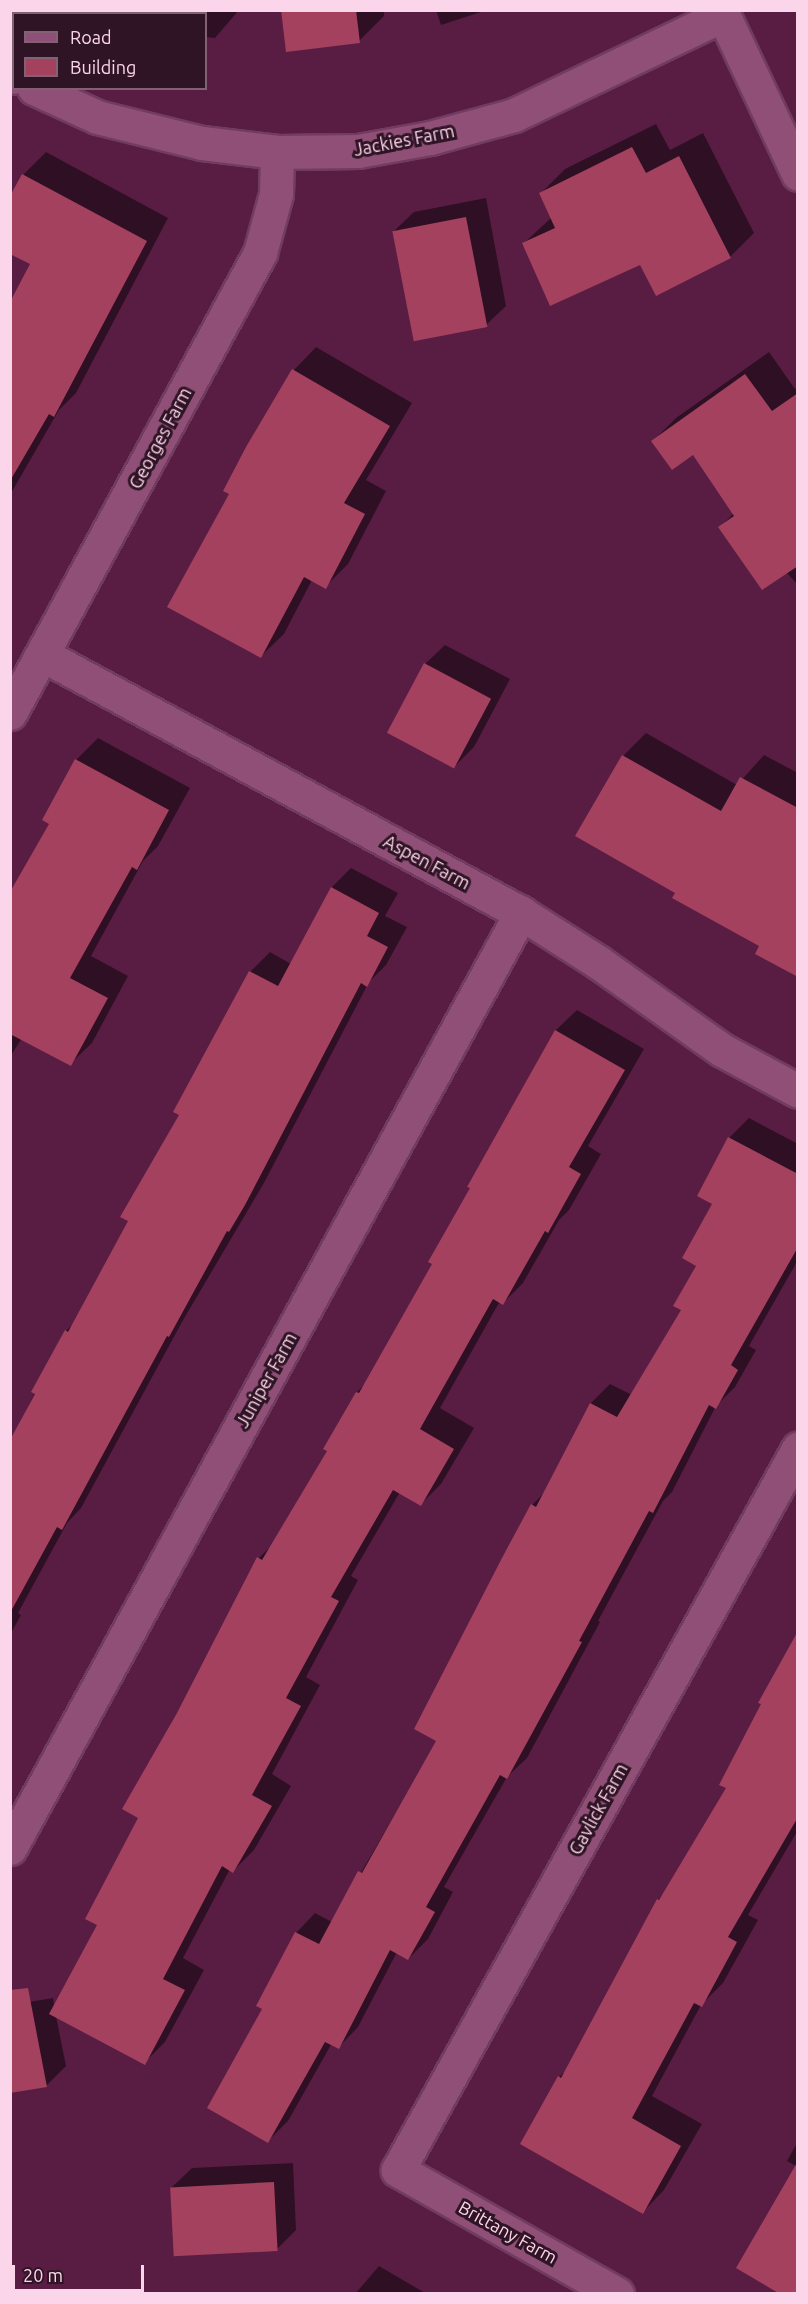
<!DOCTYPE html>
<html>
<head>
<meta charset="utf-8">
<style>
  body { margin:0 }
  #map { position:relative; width:808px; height:2304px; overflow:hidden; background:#591d44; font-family:Ubuntu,sans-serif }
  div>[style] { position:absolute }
  .shadow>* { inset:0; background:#0007 }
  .building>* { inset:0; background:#a4415e; transform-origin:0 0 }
  .roads { filter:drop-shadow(2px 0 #713c5f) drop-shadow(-2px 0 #713c5f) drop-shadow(0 2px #713c5f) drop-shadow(0 -2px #713c5f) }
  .minor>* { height:33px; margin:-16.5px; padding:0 16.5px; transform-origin:16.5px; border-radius:16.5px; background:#904f76 }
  span { translate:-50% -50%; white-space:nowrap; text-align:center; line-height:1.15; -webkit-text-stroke:6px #2f1425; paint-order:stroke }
  .street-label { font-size:18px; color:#fbd5e9 }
  .frame { position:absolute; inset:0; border:12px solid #fbd5e9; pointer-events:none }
  .legend { position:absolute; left:12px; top:12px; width:195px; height:78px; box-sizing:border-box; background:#2f1425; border:2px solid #816173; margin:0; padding:8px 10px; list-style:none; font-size:18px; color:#fbd5e9 }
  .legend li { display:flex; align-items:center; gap:12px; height:30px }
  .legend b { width:30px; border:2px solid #816173 }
  .scale { position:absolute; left:12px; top:2265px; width:132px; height:27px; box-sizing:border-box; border:3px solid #fbd5e9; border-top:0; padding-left:8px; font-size:18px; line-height:21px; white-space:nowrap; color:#fbd5e9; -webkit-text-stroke:4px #2f1425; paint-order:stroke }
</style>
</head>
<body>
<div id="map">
  <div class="shadow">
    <div style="clip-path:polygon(179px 10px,239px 10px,215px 38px,206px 37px,206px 14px,179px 14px)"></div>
    <div style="clip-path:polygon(283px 10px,384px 10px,384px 16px,359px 41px)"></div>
    <div style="clip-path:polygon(436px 10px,487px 10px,441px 25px)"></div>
    <div style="clip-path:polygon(656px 124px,670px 150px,703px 133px,754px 233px,730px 257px,657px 294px,641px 263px,523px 244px,552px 217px,541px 193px,565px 169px)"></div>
    <div style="clip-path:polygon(46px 152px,168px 218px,76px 393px,59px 410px,10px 495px,10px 305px,32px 264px,10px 199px,24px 174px)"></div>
    <div style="clip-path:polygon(486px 198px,506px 306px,486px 325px,394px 231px,414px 212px)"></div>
    <div style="clip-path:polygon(316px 347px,412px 403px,366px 480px,386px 491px,348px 564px,325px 587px,312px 580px,284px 634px,261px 656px,247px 448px,294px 370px)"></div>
    <div style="clip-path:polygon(769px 352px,795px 389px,798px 387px,798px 585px,786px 572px,720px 527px,734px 513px,693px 453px,653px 441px,676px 418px)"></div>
    <div style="clip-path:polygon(445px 645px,510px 679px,474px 747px,454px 767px,425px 664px)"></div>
    <div style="clip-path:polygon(646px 733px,737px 785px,764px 755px,798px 773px,798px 975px,761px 945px,677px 892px,577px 836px,623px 756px)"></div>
    <div style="clip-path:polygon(98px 738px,190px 788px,158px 846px,143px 861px,91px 956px,128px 976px,92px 1043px,70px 1064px,22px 1038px,10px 1057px,10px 895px,51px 823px,76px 760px)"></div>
    <div style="clip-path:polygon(351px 868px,398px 893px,385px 916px,407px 927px,386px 965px,369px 982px,264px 1183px,182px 1322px,81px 1508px,67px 1523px,18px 1613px,21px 1615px,10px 1635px,10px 1443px,66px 1331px,74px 1323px,130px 1221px,250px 972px,270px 952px,291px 964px,332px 887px)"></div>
    <div style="clip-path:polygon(577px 1010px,644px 1049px,588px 1146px,601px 1154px,569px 1210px,559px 1220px,523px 1283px,503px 1303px,500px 1301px,440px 1408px,474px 1428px,441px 1484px,421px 1504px,400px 1492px,351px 1576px,358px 1580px,306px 1677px,320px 1685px,272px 1774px,291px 1786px,254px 1850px,233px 1871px,230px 1869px,183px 1958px,204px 1970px,165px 2042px,144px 2063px,56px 2016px,66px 2066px,46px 2086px,10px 2005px,53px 1998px,54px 2006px,99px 1925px,179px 1714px,259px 1558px,275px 1542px,329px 1451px,357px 1392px,365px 1384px,434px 1263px,472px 1188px,469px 1186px,556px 1030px)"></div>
    <div style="clip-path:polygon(749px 1118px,798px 1144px,798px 1260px,749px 1346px,756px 1350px,735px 1387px,716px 1406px,672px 1492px,663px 1501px,598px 1621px,600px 1622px,527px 1758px,507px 1777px,444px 1887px,453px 1892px,428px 1939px,408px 1959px,397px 1952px,358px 2027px,339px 2047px,332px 2043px,288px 2121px,268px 2141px,264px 2009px,296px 1933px,315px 1913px,332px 1922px,438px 1741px,532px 1505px,544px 1493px,591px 1403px,610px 1384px,632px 1395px,683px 1310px,698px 1265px,729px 1138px)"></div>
    <div style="clip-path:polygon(798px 1636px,798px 1830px,748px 1915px,758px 1920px,723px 1983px,701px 2005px,652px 2096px,702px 2124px,664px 2190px,643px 2212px,559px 2077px,568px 2069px,658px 1900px,665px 1892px,728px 1787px)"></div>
    <div style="clip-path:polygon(798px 2141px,798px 2294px,796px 2166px,787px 2161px)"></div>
    <div style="clip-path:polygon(293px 2163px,296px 2230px,277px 2249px,172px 2187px,192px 2168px)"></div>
    <div style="clip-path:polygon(379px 2266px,427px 2294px,355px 2294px)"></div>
  </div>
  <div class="building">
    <div style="clip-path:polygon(281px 10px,356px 10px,360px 43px,286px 52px)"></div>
    <div style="clip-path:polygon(632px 147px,646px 173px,679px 156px,731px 258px,656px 296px,640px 265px,550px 306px,522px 243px,555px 228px,539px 193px)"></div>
    <div style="clip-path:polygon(22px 174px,147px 241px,54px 417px,49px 414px,10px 481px,10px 302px,30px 264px,10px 254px,10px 196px)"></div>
    <div style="left:466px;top:217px;width:112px;height:75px;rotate:79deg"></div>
    <div style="clip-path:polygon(292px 369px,390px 426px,344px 503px,365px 514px,326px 589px,304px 577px,261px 658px,167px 607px,229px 494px,223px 491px,246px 447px)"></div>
    <div style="clip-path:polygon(745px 374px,772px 411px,798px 393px,798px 566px,762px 590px,718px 527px,734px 516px,693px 455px,672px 470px,651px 441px)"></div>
    <div style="left:424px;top:663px;width:76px;height:79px;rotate:28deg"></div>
    <div style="clip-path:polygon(622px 755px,721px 811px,740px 777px,798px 808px,798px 977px,755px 954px,759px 946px,672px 898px,675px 893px,575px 836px)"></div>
    <div style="clip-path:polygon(75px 759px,169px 810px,137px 870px,132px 867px,70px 978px,108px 998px,71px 1066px,10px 1034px,10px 892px,49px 824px,42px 820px)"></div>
    <div style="clip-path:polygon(331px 887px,379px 913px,367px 936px,388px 947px,367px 987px,361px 983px,245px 1205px,229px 1232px,227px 1231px,169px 1337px,167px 1336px,62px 1530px,57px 1527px,10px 1613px,10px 1440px,35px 1394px,31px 1392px,65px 1330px,68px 1332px,128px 1221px,120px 1217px,179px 1115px,173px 1112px,249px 971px,278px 986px)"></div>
    <div style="clip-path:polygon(555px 1030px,625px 1070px,569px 1167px,581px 1174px,548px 1233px,545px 1231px,503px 1305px,493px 1299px,420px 1429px,454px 1449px,421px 1506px,393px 1490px,331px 1597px,339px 1601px,286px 1698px,301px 1706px,252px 1795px,272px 1806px,233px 1873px,222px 1866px,163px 1979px,185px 1990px,145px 2065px,49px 2014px,97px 1925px,85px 1919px,138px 1818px,122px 1809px,177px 1713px,257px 1557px,262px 1560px,327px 1451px,323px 1449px,356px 1392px,359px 1393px,432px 1264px,428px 1262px,470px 1188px,467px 1187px)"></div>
    <div style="clip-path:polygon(728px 1137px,798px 1174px,798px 1247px,731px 1365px,738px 1370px,716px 1409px,709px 1405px,653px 1513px,649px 1511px,579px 1641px,582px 1642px,507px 1779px,500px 1775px,426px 1907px,435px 1912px,408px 1960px,390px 1950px,339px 2049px,325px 2042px,268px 2143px,207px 2108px,262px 2009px,256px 2006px,295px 1932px,319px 1944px,358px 1871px,362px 1873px,436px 1741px,414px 1729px,502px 1558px,531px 1504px,536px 1507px,590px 1403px,617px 1417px,681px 1310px,673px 1306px,696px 1266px,682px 1258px,712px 1204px,697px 1196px)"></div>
    <div style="clip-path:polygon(798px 1631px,798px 1817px,728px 1937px,737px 1942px,702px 2007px,694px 2003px,632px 2118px,681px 2146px,643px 2214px,520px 2144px,558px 2076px,561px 2078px,657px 1899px,659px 1900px,726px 1788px,719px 1785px,761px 1704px,758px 1703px)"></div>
    <div style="clip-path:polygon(28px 1988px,47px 2087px,10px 2093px,10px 1990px)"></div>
    <div style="clip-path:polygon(798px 2161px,798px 2294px,780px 2294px,736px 2268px)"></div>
    <div style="left:274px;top:2182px;width:69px;height:104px;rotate:87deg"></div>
  </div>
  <div class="roads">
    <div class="minor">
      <div style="left:721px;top:10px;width:181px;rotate:64.8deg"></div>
      <div style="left:10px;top:75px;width:4px;rotate:27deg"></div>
      <div style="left:34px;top:88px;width:69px;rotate:24.7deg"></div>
      <div style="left:97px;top:117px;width:108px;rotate:13.9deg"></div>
      <div style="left:202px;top:143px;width:76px;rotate:6.8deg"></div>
      <div style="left:277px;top:152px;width:81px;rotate:-0.7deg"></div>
      <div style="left:358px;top:151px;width:73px;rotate:-10.2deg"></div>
      <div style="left:430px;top:138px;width:87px;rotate:-15.3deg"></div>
      <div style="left:514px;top:115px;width:232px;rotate:-25.6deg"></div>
      <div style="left:43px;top:655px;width:543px;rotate:28.36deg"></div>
      <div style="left:521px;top:913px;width:91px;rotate:32.5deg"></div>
      <div style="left:598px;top:962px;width:152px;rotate:35.4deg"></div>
      <div style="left:722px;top:1050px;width:86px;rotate:28.3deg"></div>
      <div style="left:10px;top:713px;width:524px;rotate:-61.48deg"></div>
      <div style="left:260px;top:253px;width:61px;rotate:-74.8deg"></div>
      <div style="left:276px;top:194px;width:42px;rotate:-88.6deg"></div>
      <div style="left:10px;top:1848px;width:1066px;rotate:-61.34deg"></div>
      <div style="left:617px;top:2294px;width:252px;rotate:-150.5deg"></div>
      <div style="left:398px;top:2170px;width:825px;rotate:-60.98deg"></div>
    </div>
  </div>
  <div class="street-label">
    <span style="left:404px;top:140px;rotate:-11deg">Jackies Farm</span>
    <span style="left:160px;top:438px;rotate:-62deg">Georges Farm</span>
    <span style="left:427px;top:862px;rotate:28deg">Aspen Farm</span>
    <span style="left:266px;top:1380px;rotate:-61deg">Juniper Farm</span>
    <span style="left:598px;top:1809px;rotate:-61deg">Gavlick Farm</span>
    <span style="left:508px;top:2232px;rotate:29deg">Brittany Farm</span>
  </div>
  <div class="frame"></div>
  <ul class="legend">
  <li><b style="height:8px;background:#904f76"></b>Road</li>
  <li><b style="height:16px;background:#a4415e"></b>Building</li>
  </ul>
  <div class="scale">20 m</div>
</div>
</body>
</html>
